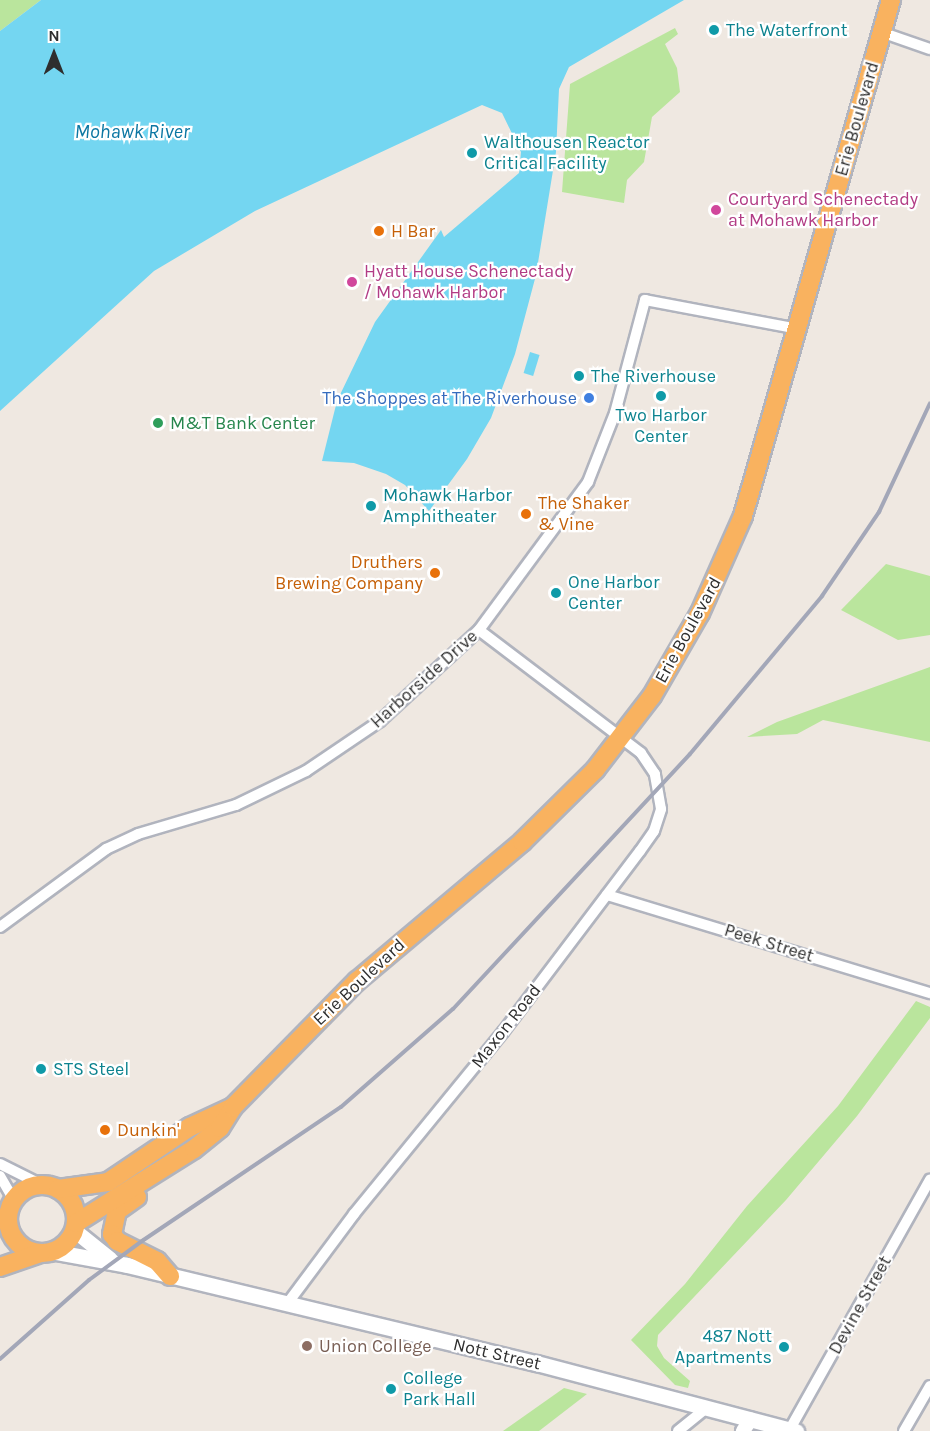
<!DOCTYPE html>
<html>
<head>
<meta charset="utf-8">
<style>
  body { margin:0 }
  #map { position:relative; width:930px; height:1431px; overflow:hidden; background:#efe8e1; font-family:Karla,sans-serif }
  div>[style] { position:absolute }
  .green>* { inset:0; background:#bae59d }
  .water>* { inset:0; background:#74d6f1; transform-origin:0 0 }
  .roads { filter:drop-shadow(2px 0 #b1b4be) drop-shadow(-2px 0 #b1b4be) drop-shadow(0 2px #b1b4be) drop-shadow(0 -2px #b1b4be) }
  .minor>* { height:10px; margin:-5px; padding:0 5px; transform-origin:5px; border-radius:5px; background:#fff }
  .tertiary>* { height:14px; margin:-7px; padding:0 7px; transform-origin:7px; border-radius:7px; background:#fff }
  .secondary>* { height:15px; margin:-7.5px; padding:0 7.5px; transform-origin:7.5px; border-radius:7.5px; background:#fff }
  .trunk>* { height:18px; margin:-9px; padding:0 9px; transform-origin:9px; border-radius:9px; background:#f9b25f }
  .trunk>.ring { margin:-9px; padding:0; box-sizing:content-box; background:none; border:18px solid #f9b25f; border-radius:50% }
  .rail>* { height:4px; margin:-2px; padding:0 2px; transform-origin:2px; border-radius:2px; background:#a3a7b8 }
  .dots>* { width:16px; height:16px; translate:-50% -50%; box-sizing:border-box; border:3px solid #fff; border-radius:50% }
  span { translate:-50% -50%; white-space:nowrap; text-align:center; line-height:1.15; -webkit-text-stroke:4.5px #fff; paint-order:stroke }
  .culture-label { font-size:18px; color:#0d838f }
  .left { translate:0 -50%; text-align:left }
  .right { translate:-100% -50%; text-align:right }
  .street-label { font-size:18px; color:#2e2e2e }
  .hotel-label { font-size:18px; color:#b23c85 }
  .food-label { font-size:18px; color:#c56008 }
  .shop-label { font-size:18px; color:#366cbe }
  .leisure-label { font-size:18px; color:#27864d }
  .education-label { font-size:18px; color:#785e54 }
  .water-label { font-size:20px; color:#0c77a3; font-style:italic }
  .north { position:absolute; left:24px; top:24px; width:60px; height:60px; -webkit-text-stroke:4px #fff; paint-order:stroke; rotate:0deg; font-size:16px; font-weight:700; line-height:24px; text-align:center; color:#2e2e2e }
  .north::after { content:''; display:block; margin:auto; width:21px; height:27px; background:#2e2e2e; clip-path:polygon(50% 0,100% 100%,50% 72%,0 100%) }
</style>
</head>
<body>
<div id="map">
  <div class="green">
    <div style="clip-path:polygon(0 0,41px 0,0 31px)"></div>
    <div style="clip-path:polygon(675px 28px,678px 34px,665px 44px,677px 68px,680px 92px,652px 117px,644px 162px,627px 180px,624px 203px,562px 192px,570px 84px)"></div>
    <div style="clip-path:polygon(886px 564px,930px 576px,930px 635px,898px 640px,841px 610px)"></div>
    <div style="clip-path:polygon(930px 667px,930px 742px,823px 720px,797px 734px,747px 737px,777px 722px)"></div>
    <div style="clip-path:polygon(916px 1001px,930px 1007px,930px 1018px,857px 1116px,786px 1200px,658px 1335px,657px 1346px,664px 1358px,690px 1381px,688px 1388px,675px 1385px,631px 1340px,685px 1284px,747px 1206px,838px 1106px)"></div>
    <div style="clip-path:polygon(564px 1388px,587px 1394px,539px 1431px,503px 1431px)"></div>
  </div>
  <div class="water">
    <div style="clip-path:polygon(41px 0,684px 0,569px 67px,559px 89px,556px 152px,536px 275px,515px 354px,491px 418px,467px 459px,429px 511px,405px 485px,386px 474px,354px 463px,322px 461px,337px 401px,375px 322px,441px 230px,444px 237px,519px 173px,521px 152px,502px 113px,482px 105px,255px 211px,154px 271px,0 411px,0 31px)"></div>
    <div style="left:530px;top:352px;width:10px;height:22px;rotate:17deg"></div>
  </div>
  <div class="roads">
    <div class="minor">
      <div style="left:881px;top:32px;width:52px;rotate:19.1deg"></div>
      <div style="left:607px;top:895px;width:338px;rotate:16.9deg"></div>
      <div style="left:0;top:927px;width:132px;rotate:-36.3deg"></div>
      <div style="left:106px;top:849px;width:35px;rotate:-25deg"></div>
      <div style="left:138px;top:834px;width:102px;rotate:-16.5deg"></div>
      <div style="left:236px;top:805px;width:78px;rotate:-25.9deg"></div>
      <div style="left:306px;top:771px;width:89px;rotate:-34deg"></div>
      <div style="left:380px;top:721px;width:134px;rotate:-42.6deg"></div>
      <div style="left:479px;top:630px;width:184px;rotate:-53.6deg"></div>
      <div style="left:588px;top:482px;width:74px;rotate:-68.6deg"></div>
      <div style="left:615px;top:413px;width:117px;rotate:-75.1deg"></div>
      <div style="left:645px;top:300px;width:156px;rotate:10.7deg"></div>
      <div style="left:0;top:1164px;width:47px;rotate:26.6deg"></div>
      <div style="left:0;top:1176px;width:28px;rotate:60deg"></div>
      <div style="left:287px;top:1304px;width:112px;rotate:-53.3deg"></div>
      <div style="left:354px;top:1214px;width:235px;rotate:-50.7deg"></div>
      <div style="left:503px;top:1032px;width:227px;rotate:-52.9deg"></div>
      <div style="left:640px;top:851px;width:24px;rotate:-55deg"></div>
      <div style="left:654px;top:831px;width:23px;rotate:-72deg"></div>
      <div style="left:661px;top:809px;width:36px;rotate:-100deg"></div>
      <div style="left:655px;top:774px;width:25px;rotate:-124deg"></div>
      <div style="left:641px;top:753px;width:203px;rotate:-142.8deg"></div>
      <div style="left:790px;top:1429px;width:286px;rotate:-60.7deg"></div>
      <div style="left:678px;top:1431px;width:38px;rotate:-39deg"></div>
      <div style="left:904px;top:1431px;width:52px;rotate:-60deg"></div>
    </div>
    <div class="tertiary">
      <div style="left:743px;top:1431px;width:14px;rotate:-56deg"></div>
    </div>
    <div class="secondary">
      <div style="left:74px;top:1230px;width:46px;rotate:38.9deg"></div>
      <div style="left:51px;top:1251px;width:77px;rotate:10.4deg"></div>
      <div style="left:127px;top:1265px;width:421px;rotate:13.5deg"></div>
      <div style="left:536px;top:1363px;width:269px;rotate:14.7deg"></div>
    </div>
    <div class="trunk">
      <div class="ring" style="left:8px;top:1185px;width:50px;height:50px"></div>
      <div style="left:58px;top:1189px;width:50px;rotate:-8deg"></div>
      <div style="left:108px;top:1182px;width:99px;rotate:-33.9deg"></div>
      <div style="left:190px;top:1127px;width:47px;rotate:-24.9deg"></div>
      <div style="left:137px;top:1197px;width:24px;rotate:145deg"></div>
      <div style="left:117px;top:1211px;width:24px;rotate:102deg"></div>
      <div style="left:112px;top:1234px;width:9px;rotate:54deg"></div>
      <div style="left:117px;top:1241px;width:45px;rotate:26.6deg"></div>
      <div style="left:157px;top:1261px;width:20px;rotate:49deg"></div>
      <div style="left:76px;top:1223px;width:139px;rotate:-32.1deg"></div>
      <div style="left:194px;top:1149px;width:33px;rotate:-39deg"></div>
      <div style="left:220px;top:1128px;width:25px;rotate:-58deg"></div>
      <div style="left:233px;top:1107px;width:177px;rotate:-45.5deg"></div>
      <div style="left:357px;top:981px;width:216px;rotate:-40.1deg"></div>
      <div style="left:522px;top:842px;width:103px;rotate:-44.6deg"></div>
      <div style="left:595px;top:770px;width:93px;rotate:-52.4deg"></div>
      <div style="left:652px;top:696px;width:96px;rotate:-60deg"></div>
      <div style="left:700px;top:613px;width:106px;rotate:-66.1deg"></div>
      <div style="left:743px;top:516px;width:537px;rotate:-74deg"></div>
      <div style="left:0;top:1267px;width:43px;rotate:-18.9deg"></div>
    </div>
  </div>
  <div class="rail">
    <div style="left:0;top:1359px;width:119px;rotate:-41.6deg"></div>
    <div style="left:89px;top:1280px;width:66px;rotate:-36.3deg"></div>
    <div style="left:142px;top:1241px;width:240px;rotate:-34deg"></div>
    <div style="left:341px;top:1107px;width:149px;rotate:-41.2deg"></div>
    <div style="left:453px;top:1009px;width:348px;rotate:-47.1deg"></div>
    <div style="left:690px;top:754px;width:206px;rotate:-50.1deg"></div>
    <div style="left:822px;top:596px;width:102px;rotate:-55.8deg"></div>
    <div style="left:879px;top:512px;width:120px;rotate:-64.9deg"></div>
  </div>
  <div class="dots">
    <div style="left:714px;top:30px;background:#0f9aa8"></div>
    <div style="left:472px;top:153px;background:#0f9aa8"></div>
    <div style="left:716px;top:210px;background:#d1479c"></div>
    <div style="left:379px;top:231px;background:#e8710a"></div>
    <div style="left:352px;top:282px;background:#d1479c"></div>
    <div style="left:579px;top:376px;background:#0f9aa8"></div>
    <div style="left:661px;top:396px;background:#0f9aa8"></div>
    <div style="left:589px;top:398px;background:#3f7fe0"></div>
    <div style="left:158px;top:423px;background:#2e9e5b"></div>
    <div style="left:371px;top:506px;background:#0f9aa8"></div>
    <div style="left:526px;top:514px;background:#e8710a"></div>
    <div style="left:435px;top:573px;background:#e8710a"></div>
    <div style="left:556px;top:593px;background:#0f9aa8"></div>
    <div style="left:41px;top:1069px;background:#0f9aa8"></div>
    <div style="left:105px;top:1130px;background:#e8710a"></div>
    <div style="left:307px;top:1346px;background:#8d6e63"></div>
    <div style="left:784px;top:1347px;background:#0f9aa8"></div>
    <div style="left:391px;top:1389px;background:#0f9aa8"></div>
  </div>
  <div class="culture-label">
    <span class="left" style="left:726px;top:30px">The Waterfront</span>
    <span class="left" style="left:484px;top:153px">Walthousen Reactor<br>Critical Facility</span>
    <span class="left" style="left:591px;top:376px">The Riverhouse</span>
    <span style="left:661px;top:426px">Two Harbor<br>Center</span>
    <span class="left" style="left:383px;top:506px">Mohawk Harbor<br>Amphitheater</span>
    <span class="left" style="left:568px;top:593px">One Harbor<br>Center</span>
    <span class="left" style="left:53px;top:1069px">STS Steel</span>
    <span class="right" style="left:772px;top:1347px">487 Nott<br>Apartments</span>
    <span class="left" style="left:403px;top:1389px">College<br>Park Hall</span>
  </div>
  <div class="street-label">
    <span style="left:857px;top:119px;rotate:-74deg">Erie Boulevard</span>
    <span style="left:688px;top:630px;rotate:-61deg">Erie Boulevard</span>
    <span style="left:424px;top:679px;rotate:-42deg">Harborside Drive</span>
    <span style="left:769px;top:943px;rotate:17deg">Peek Street</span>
    <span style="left:359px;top:982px;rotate:-43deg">Erie Boulevard</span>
    <span style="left:506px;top:1026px;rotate:-52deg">Maxon Road</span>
    <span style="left:860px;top:1305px;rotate:-61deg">Devine Street</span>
    <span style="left:497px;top:1354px;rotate:13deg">Nott Street</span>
  </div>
  <div class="hotel-label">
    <span class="left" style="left:728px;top:210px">Courtyard Schenectady<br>at Mohawk Harbor</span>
    <span class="left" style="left:364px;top:282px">Hyatt House Schenectady<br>/ Mohawk Harbor</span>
  </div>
  <div class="food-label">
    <span class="left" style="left:391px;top:231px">H Bar</span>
    <span class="left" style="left:538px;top:514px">The Shaker<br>&amp; Vine</span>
    <span class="right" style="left:423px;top:573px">Druthers<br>Brewing Company</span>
    <span class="left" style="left:117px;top:1130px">Dunkin'</span>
  </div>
  <div class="shop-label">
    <span class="right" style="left:577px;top:398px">The Shoppes at The Riverhouse</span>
  </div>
  <div class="leisure-label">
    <span class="left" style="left:170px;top:423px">M&amp;T Bank Center</span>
  </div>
  <div class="education-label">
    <span class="left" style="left:319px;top:1346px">Union College</span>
  </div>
  <div class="water-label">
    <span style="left:132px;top:131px">Mohawk River</span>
  </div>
  <div class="north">N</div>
</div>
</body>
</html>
